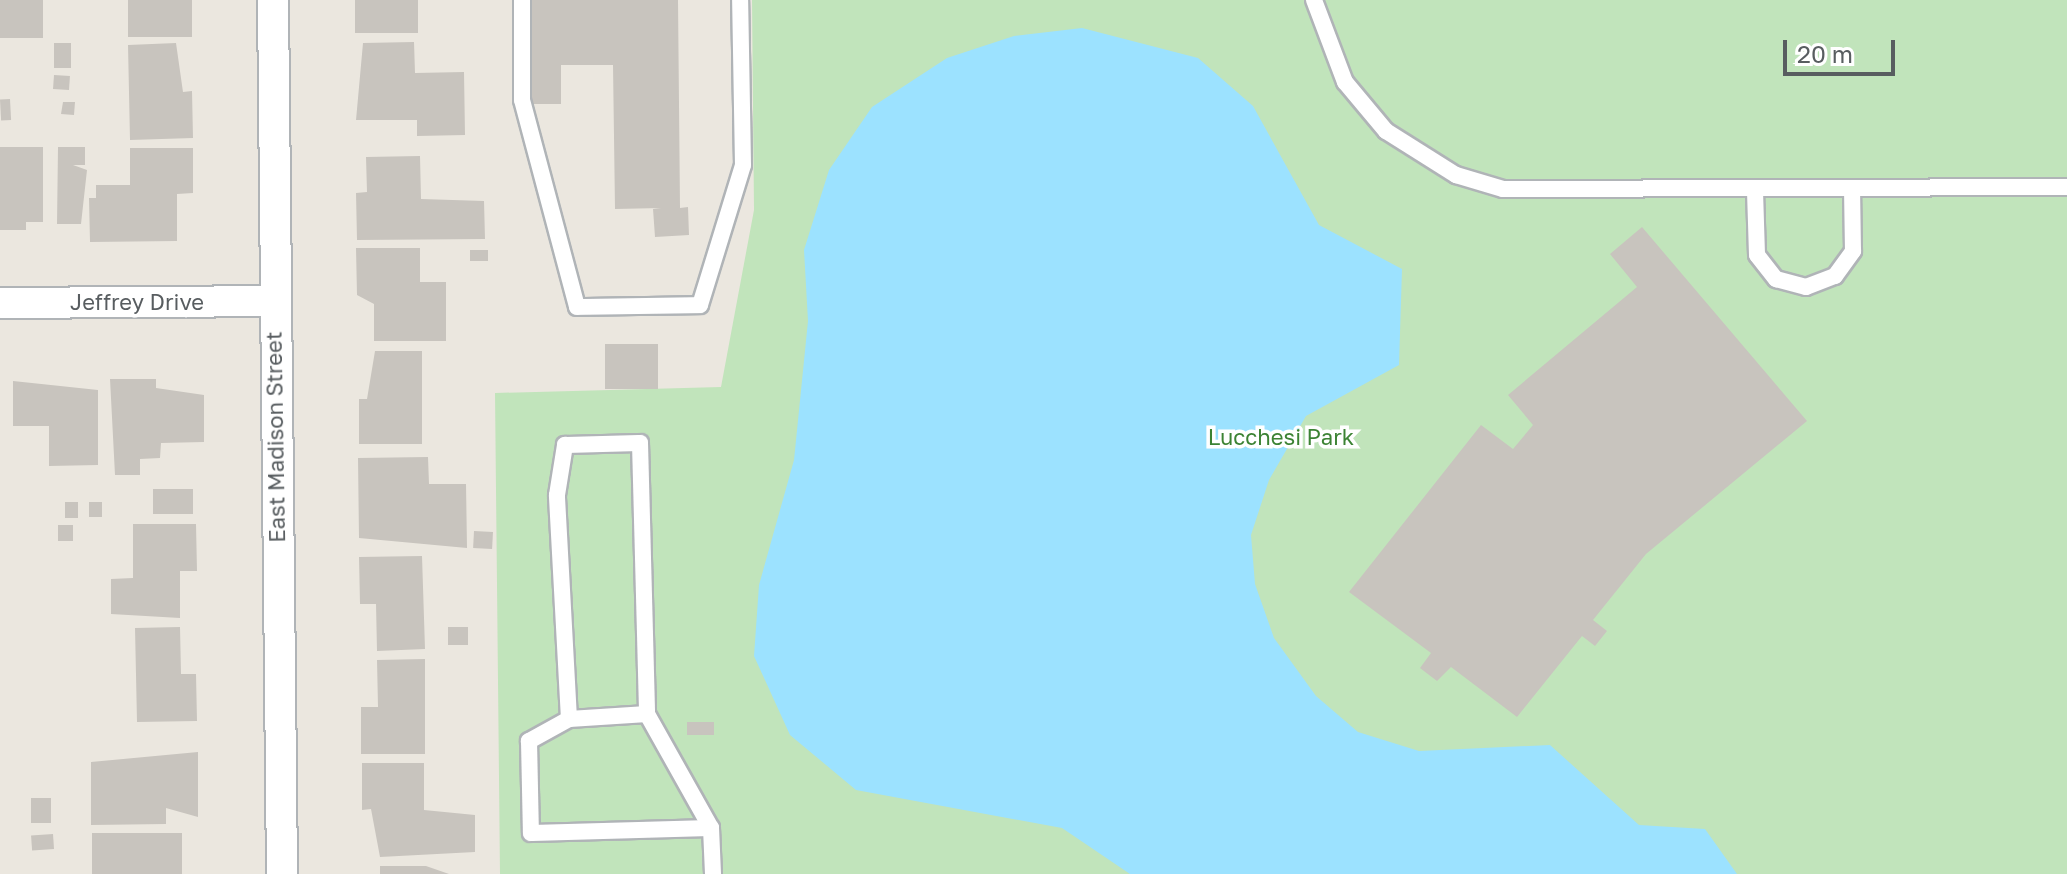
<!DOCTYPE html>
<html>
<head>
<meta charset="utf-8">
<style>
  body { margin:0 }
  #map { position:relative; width:2067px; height:874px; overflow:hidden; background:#ebe7df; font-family:"Golos Text",sans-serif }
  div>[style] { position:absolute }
  .green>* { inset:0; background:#c1e4bb }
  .water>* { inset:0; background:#9ce2ff }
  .building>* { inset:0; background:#c8c4be; transform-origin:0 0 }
  .roads { filter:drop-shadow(2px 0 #b0b4b7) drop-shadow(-2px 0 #b0b4b7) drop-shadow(0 2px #b0b4b7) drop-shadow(0 -2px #b0b4b7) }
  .service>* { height:16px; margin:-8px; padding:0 8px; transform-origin:8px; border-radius:8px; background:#fff }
  .minor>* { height:30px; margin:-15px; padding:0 15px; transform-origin:15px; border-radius:15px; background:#fff }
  span { translate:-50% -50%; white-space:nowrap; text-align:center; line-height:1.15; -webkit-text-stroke:7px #fff; paint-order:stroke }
  .street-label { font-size:22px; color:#585d60 }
  .park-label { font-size:22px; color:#3c8334 }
  .scale { position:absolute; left:1783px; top:40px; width:112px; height:36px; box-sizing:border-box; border:4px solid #585d60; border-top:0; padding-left:10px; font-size:24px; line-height:28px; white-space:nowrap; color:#585d60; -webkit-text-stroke:6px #fff; paint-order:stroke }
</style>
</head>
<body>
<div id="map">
  <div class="green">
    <div style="clip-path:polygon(752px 0,2067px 0,2067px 874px,500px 874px,495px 393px,721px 387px,754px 210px)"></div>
  </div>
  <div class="water">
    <div style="clip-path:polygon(1082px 28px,1198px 58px,1253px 106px,1319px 225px,1402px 269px,1399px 365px,1306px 416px,1269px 480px,1251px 535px,1255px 584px,1274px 638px,1316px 696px,1358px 732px,1419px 751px,1550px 745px,1639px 825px,1705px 829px,1737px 874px,1130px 874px,1062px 828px,856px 790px,790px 735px,754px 656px,759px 585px,794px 460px,808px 321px,804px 250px,829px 170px,872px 107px,947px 58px,1014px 36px)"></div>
  </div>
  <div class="building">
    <div style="left:0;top:0;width:43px;height:38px"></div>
    <div style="left:128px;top:0;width:64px;height:37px"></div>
    <div style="left:355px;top:0;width:63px;height:33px"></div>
    <div style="clip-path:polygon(528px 0,678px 0,680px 208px,688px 207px,689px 235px,655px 237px,653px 209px,661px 208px,615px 209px,613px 65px,561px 65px,561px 104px,530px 104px)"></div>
    <div style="clip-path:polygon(414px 42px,415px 73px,464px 72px,465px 135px,417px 136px,417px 120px,356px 120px,363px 43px)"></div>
    <div style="left:54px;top:43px;width:17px;height:25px"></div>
    <div style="clip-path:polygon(176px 43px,183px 92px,192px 91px,193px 138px,130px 140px,128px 45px)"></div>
    <div style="left:54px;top:75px;width:16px;height:14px;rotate:4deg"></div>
    <div style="left:10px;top:99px;width:21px;height:10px;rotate:87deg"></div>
    <div style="clip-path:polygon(63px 102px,75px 102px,74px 115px,61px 114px)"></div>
    <div style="clip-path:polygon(0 147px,43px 147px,43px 222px,26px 222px,26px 230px,0 230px)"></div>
    <div style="clip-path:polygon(58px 147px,85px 147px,85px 165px,73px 165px,87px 170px,81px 224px,57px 224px)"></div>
    <div style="clip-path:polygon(130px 148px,193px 148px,193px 193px,177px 194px,177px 241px,90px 242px,89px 198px,96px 198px,96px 185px,130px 185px)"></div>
    <div style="clip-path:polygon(420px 156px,421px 199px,484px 201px,485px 239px,357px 240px,356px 193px,367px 192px,366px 157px)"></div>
    <div style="clip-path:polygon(1642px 227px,1807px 421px,1646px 554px,1593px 620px,1607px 631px,1595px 646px,1582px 636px,1517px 717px,1451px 667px,1437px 681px,1420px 668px,1431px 653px,1349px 592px,1481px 425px,1513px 449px,1533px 425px,1508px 395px,1637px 287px,1610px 254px)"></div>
    <div style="clip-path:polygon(356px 248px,420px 248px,420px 282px,446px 282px,446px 341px,374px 341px,374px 304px,357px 295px)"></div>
    <div style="left:470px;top:250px;width:18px;height:11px"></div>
    <div style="left:605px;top:344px;width:53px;height:45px"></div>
    <div style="clip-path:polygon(375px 351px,422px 351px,422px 444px,359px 444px,359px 399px,367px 399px)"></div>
    <div style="clip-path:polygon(110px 379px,156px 379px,156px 388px,204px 395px,204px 442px,161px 443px,160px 458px,140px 459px,140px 475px,115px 475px)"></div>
    <div style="clip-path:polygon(13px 381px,98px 390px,98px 465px,49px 466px,49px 426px,13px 426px)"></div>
    <div style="clip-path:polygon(428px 457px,429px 484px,466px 484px,467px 548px,359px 538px,358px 458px)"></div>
    <div style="left:153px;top:489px;width:40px;height:25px"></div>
    <div style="left:65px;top:502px;width:13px;height:16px"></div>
    <div style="left:89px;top:502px;width:13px;height:15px"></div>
    <div style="clip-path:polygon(133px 524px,196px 524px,197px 571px,180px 571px,180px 618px,111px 614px,111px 579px,133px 578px)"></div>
    <div style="left:73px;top:525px;width:16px;height:15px;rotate:90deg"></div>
    <div style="left:474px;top:531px;width:19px;height:17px;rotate:3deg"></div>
    <div style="clip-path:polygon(422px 556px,425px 649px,377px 651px,376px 604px,360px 604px,359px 557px)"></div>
    <div style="clip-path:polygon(180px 627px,181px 674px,196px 674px,197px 721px,137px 722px,135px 628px)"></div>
    <div style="left:448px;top:627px;width:20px;height:18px"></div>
    <div style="clip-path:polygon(425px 659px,425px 754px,361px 754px,361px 707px,378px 707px,377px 660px)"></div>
    <div style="left:714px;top:722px;width:13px;height:27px;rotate:90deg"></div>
    <div style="clip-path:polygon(198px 752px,198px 817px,166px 808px,166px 824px,91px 825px,91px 762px)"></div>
    <div style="clip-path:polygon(362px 763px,424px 763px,424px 810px,475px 815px,475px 852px,380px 857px,371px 809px,362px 810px)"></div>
    <div style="left:51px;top:798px;width:25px;height:20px;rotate:90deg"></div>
    <div style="left:182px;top:833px;width:41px;height:90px;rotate:90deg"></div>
    <div style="left:53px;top:834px;width:15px;height:22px;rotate:86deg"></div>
    <div style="clip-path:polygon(380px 866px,426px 866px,449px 874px,380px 874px)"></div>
  </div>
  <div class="roads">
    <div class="service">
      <div style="left:522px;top:0;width:100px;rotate:90deg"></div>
      <div style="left:522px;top:100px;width:214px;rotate:75.1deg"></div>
      <div style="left:577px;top:307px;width:123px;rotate:-0.9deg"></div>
      <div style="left:700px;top:305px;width:146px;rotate:-72.9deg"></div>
      <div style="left:743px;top:165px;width:165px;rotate:-91deg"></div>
      <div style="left:1314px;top:0;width:88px;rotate:69.3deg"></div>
      <div style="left:1345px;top:82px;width:64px;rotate:50.1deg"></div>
      <div style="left:1386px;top:131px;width:83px;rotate:32.2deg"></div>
      <div style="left:1456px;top:175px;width:49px;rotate:16.6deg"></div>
      <div style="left:1503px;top:189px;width:564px;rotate:-0.2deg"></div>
      <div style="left:1755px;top:191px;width:64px;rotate:88.2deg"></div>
      <div style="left:1757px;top:255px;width:31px;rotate:52deg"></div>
      <div style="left:1776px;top:279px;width:31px;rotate:15deg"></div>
      <div style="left:1806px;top:287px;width:31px;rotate:-21deg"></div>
      <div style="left:1835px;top:276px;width:31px;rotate:-54deg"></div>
      <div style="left:1853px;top:251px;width:61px;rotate:-90.9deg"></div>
      <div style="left:647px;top:714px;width:78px;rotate:176.3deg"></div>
      <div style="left:569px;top:719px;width:46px;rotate:151.2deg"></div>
      <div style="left:529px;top:741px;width:92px;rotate:88.8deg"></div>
      <div style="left:531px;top:833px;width:180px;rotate:-1.6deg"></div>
      <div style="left:569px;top:719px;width:224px;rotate:-93.1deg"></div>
      <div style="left:557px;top:495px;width:51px;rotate:-80.9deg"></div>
      <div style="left:565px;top:445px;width:75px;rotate:-1.5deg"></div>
      <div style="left:640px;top:443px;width:271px;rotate:88.5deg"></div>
      <div style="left:647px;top:714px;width:131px;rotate:60.7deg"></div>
      <div style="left:711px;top:828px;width:46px;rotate:87.5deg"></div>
    </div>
    <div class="minor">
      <div style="left:273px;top:0;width:874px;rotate:89.41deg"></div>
      <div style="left:0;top:303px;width:273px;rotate:-0.4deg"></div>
    </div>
  </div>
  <div class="street-label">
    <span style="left:137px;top:302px">Jeffrey Drive</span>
    <span style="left:275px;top:437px;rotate:-91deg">East Madison Street</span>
  </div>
  <div class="park-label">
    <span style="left:1281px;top:437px">Lucchesi Park</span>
  </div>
  <div class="scale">20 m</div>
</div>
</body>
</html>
